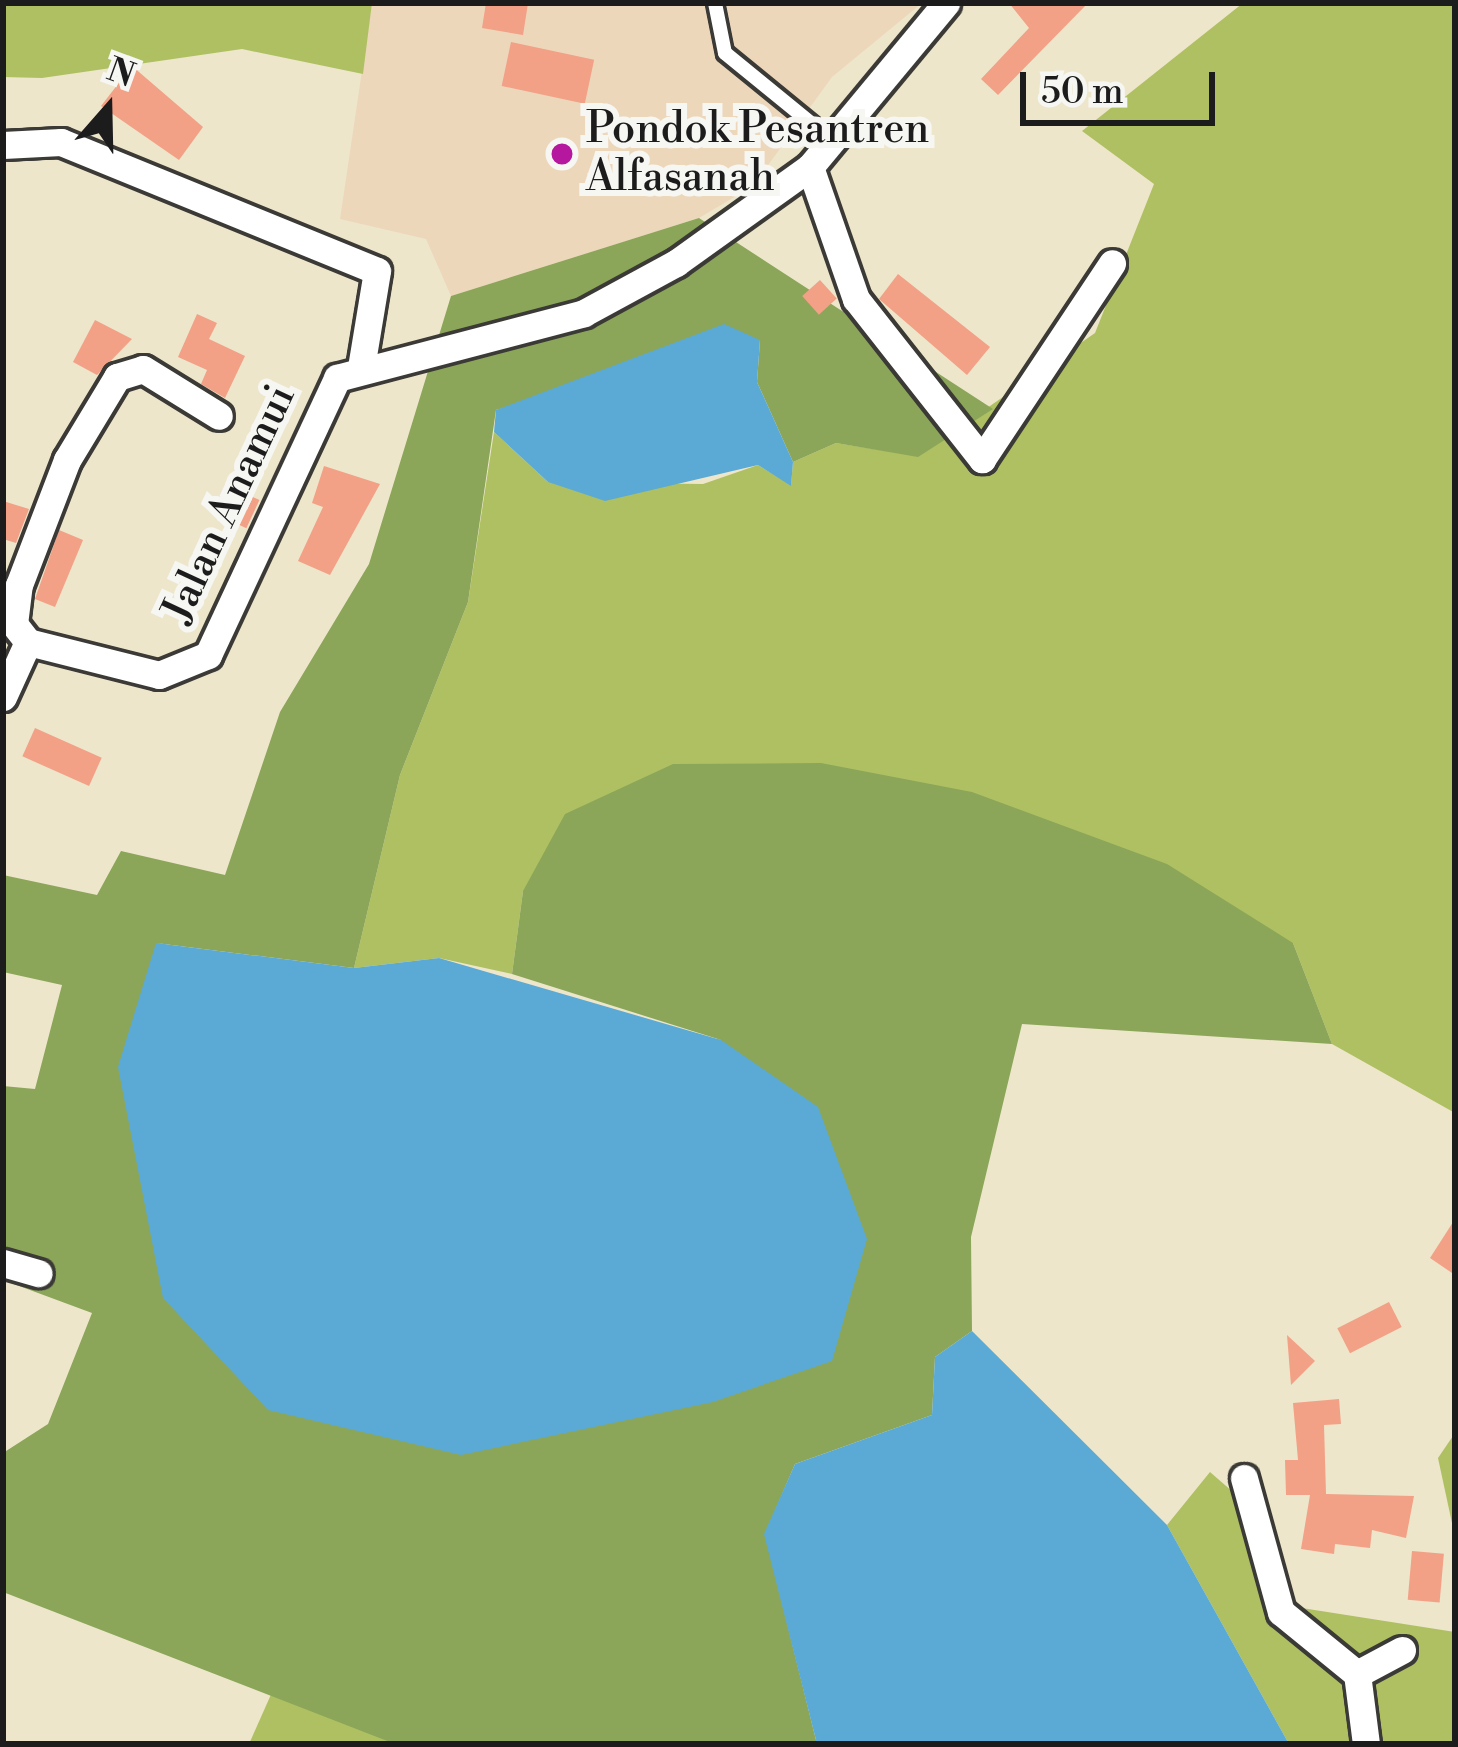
<!DOCTYPE html>
<html>
<head>
<meta charset="utf-8">
<style>
  body { margin:0 }
  #map { position:relative; width:1458px; height:1747px; overflow:hidden; background:#ede6cb; font-family:"Libre Bodoni",serif }
  div>[style] { position:absolute }
  .built>* { inset:0; background:#edd7bb }
  .green>* { inset:0; background:#afc063 }
  .forest>* { inset:0; background:#8ba659 }
  .water>* { inset:0; background:#5baad5 }
  .building>* { inset:0; background:#f2a086; transform-origin:0 0 }
  .roads { filter:drop-shadow(3px 0 #3b3a36) drop-shadow(-3px 0 #3b3a36) drop-shadow(0 3px #3b3a36) drop-shadow(0 -3px #3b3a36) }
  .lane>* { height:14px; margin:-7px; padding:0 7px; transform-origin:7px; border-radius:7px; background:#fff }
  .street>* { height:27px; margin:-13.5px; padding:0 13.5px; transform-origin:13.5px; border-radius:13.5px; background:#fff }
  .dots>* { width:33px; height:33px; translate:-50% -50%; box-sizing:border-box; border:6px solid #f6f6f2; border-radius:50% }
  span { translate:-50% -50%; white-space:nowrap; text-align:center; line-height:1.15; -webkit-text-stroke:12px #f6f6f2; paint-order:stroke }
  .poi-label { font-size:42px; color:#1c1c1c }
  .left { translate:0 -50%; text-align:left }
  .street-label { font-size:42px; color:#1c1c1c }
  .frame { position:absolute; inset:0; border:6px solid #1c1c1c; pointer-events:none }
  .north { position:absolute; left:48px; top:48px; width:120px; height:120px; -webkit-text-stroke:9px #f6f6f2; paint-order:stroke; rotate:20deg; font-size:33px; font-weight:700; line-height:48px; text-align:center; color:#1c1c1c }
  .north::after { content:''; display:block; margin:auto; width:42px; height:54px; background:#1c1c1c; clip-path:polygon(50% 0,100% 100%,50% 72%,0 100%) }
  .scale { position:absolute; left:1020px; top:72px; width:195px; height:54px; box-sizing:border-box; border:6px solid #1c1c1c; border-top:0; padding-left:15px; font-size:36px; line-height:42px; white-space:nowrap; color:#1c1c1c; -webkit-text-stroke:9px #f6f6f2; paint-order:stroke }
</style>
</head>
<body>
<div id="map">
  <div class="built">
    <div style="clip-path:polygon(372px 3px,922px 3px,832px 77px,753px 186px,699px 218px,451px 296px,426px 239px,340px 219px)"></div>
  </div>
  <div class="green">
    <div style="clip-path:polygon(3px 3px,372px 3px,363px 74px,242px 49px,42px 78px,3px 77px)"></div>
    <div style="clip-path:polygon(1243px 3px,1455px 3px,1455px 1113px,1332px 1044px,1293px 943px,523px 891px,512px 974px,439px 958px,354px 968px,400px 775px,468px 602px,494px 432px,548px 482px,703px 484px,758px 465px,791px 485px,793px 462px,836px 443px,918px 456px,1095px 333px,1154px 184px,1082px 131px)"></div>
    <div style="clip-path:polygon(1455px 1433px,1455px 1537px,1438px 1458px)"></div>
    <div style="clip-path:polygon(1210px 1472px,1264px 1519px,1289px 1606px,1455px 1632px,1455px 1744px,1289px 1744px,1167px 1525px)"></div>
    <div style="clip-path:polygon(273px 1690px,395px 1744px,249px 1744px)"></div>
  </div>
  <div class="forest">
    <div style="clip-path:polygon(699px 218px,993px 409px,918px 457px,836px 443px,793px 462px,757px 382px,760px 340px,496px 410px,468px 602px,400px 775px,354px 968px,156px 943px,721px 1040px,512px 974px,523px 891px,565px 814px,673px 764px,821px 763px,972px 792px,1167px 864px,1293px 943px,1332px 1044px,1022px 1024px,971px 1237px,972px 1331px,935px 1357px,932px 1415px,795px 1464px,765px 1534px,817px 1744px,395px 1744px,3px 1592px,3px 1453px,48px 1424px,92px 1313px,3px 1280px,3px 1086px,35px 1089px,62px 985px,3px 972px,3px 875px,97px 895px,121px 851px,225px 875px,280px 712px,369px 564px,451px 296px)"></div>
  </div>
  <div class="water">
    <div style="clip-path:polygon(724px 324px,760px 340px,757px 382px,793px 462px,791px 486px,758px 465px,605px 501px,548px 482px,494px 432px,496px 410px)"></div>
    <div style="clip-path:polygon(156px 943px,354px 968px,439px 958px,721px 1040px,818px 1107px,867px 1239px,832px 1361px,713px 1402px,461px 1455px,268px 1410px,163px 1298px,118px 1067px)"></div>
    <div style="clip-path:polygon(972px 1331px,1167px 1525px,1289px 1744px,817px 1744px,764px 1534px,795px 1464px,932px 1415px,935px 1357px)"></div>
  </div>
  <div class="building">
    <div style="clip-path:polygon(486px 3px,528px 3px,523px 35px,482px 28px)"></div>
    <div style="clip-path:polygon(1009px 3px,1088px 3px,998px 95px,981px 79px,1029px 28px)"></div>
    <div style="left:511px;top:42px;width:85px;height:45px;rotate:12deg"></div>
    <div style="clip-path:polygon(132px 66px,203px 127px,179px 160px,101px 106px)"></div>
    <div style="clip-path:polygon(898px 274px,990px 347px,967px 375px,879px 299px)"></div>
    <div style="left:820px;top:280px;width:25px;height:24px;rotate:48deg"></div>
    <div style="clip-path:polygon(197px 314px,217px 323px,209px 339px,245px 356px,225px 398px,201px 384px,207px 370px,178px 357px)"></div>
    <div style="clip-path:polygon(95px 320px,132px 339px,97px 375px,73px 362px)"></div>
    <div style="clip-path:polygon(324px 466px,380px 484px,330px 575px,298px 561px,323px 507px,312px 503px)"></div>
    <div style="left:225px;top:484px;width:38px;height:31px;rotate:25deg"></div>
    <div style="clip-path:polygon(3px 501px,29px 509px,16px 543px,3px 539px)"></div>
    <div style="clip-path:polygon(59px 530px,83px 540px,55px 607px,35px 599px)"></div>
    <div style="left:35px;top:728px;width:73px;height:31px;rotate:24deg"></div>
    <div style="clip-path:polygon(1455px 1219px,1455px 1275px,1430px 1258px)"></div>
    <div style="left:1389px;top:1302px;width:28px;height:58px;rotate:63deg"></div>
    <div style="clip-path:polygon(1287px 1335px,1315px 1361px,1291px 1385px)"></div>
    <div style="clip-path:polygon(1339px 1399px,1341px 1424px,1324px 1425px,1326px 1494px,1414px 1496px,1406px 1538px,1372px 1530px,1370px 1548px,1335px 1544px,1334px 1554px,1301px 1549px,1310px 1495px,1286px 1495px,1285px 1460px,1298px 1460px,1293px 1403px)"></div>
    <div style="left:1412px;top:1551px;width:32px;height:49px;rotate:5deg"></div>
  </div>
  <div class="roads">
    <div class="lane">
      <div style="left:715px;top:3px;width:51px;rotate:78.7deg"></div>
      <div style="left:725px;top:53px;width:133px;rotate:39.2deg"></div>
    </div>
    <div class="street">
      <div style="left:3px;top:145px;width:58px;rotate:-3deg"></div>
      <div style="left:61px;top:142px;width:341px;rotate:22.2deg"></div>
      <div style="left:377px;top:271px;width:98px;rotate:99.4deg"></div>
      <div style="left:810px;top:167px;width:140px;rotate:70.8deg"></div>
      <div style="left:856px;top:299px;width:204px;rotate:51.8deg"></div>
      <div style="left:982px;top:459px;width:235px;rotate:-56.4deg"></div>
      <div style="left:28px;top:642px;width:23px;rotate:-128deg"></div>
      <div style="left:14px;top:624px;width:39px;rotate:-83deg"></div>
      <div style="left:19px;top:585px;width:134px;rotate:-69deg"></div>
      <div style="left:67px;top:460px;width:97px;rotate:-58.9deg"></div>
      <div style="left:117px;top:377px;width:27px;rotate:-17deg"></div>
      <div style="left:143px;top:369px;width:89px;rotate:31.7deg"></div>
      <div style="left:3px;top:697px;width:60px;rotate:-65.6deg"></div>
      <div style="left:28px;top:642px;width:135px;rotate:14.1deg"></div>
      <div style="left:159px;top:675px;width:53px;rotate:-22.2deg"></div>
      <div style="left:208px;top:655px;width:306px;rotate:-65deg"></div>
      <div style="left:337px;top:378px;width:255px;rotate:-14.7deg"></div>
      <div style="left:584px;top:313px;width:105px;rotate:-28.5deg"></div>
      <div style="left:676px;top:263px;width:165px;rotate:-35.6deg"></div>
      <div style="left:810px;top:167px;width:213px;rotate:-50.3deg"></div>
      <div style="left:3px;top:1263px;width:37px;rotate:16deg"></div>
      <div style="left:1244px;top:1478px;width:139px;rotate:74.6deg"></div>
      <div style="left:1281px;top:1612px;width:98px;rotate:39.2deg"></div>
      <div style="left:1366px;top:1744px;width:71px;rotate:-97.3deg"></div>
      <div style="left:1357px;top:1674px;width:51px;rotate:-28.1deg"></div>
    </div>
  </div>
  <div class="dots">
    <div style="left:562px;top:154px;background:#b5179e"></div>
  </div>
  <div class="poi-label">
    <span class="left" style="left:586px;top:154px">Pondok Pesantren<br>Alfasanah</span>
  </div>
  <div class="street-label">
    <span style="left:230px;top:504px;rotate:-65deg">Jalan Anamui</span>
  </div>
  <div class="frame"></div>
  <div class="north">N</div>
  <div class="scale">50 m</div>
</div>
</body>
</html>
